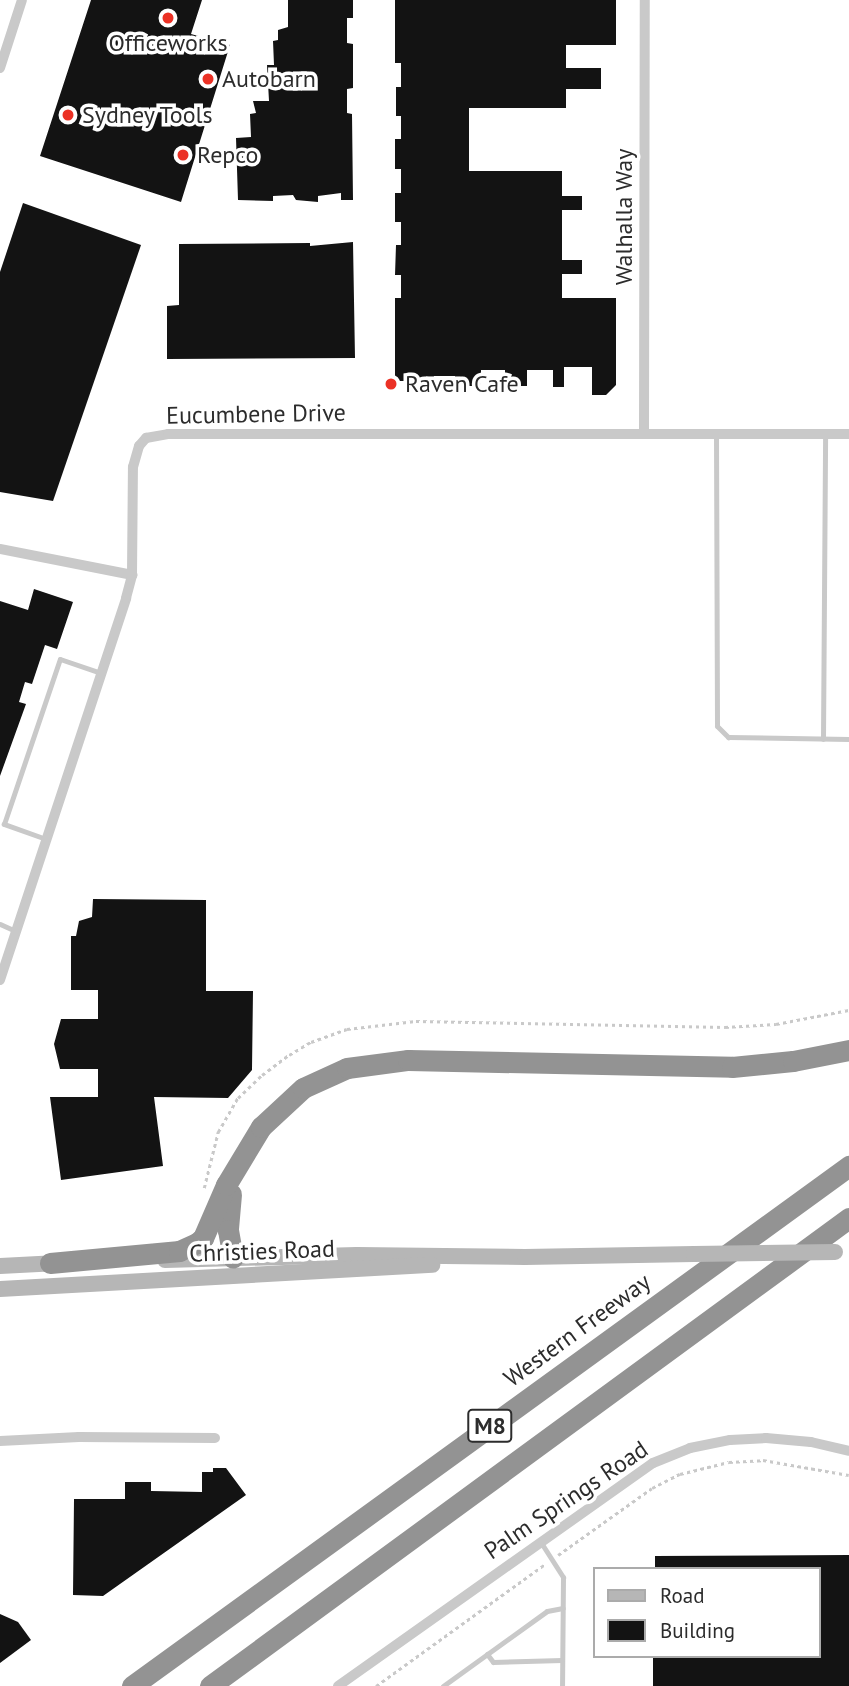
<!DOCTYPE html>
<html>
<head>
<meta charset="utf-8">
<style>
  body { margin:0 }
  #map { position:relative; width:849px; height:1686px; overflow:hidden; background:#fff; font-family:"PT Sans",sans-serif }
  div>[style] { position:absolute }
  .building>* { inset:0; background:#131313 }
  .path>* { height:2.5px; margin-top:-1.25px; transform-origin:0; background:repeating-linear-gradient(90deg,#c9c9c9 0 3.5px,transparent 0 7px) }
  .lane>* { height:5px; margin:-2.5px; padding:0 2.5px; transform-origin:2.5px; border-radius:2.5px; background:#c9c9c9 }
  .street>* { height:10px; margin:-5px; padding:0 5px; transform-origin:5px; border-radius:5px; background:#c9c9c9 }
  .secondary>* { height:16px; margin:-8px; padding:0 8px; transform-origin:8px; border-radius:8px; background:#b6b6b6 }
  .highway>* { height:21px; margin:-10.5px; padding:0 10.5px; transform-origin:10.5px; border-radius:10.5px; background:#939393 }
  .secondary-bridge>* { height:16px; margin:-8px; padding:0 8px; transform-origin:8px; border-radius:8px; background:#b6b6b6 }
  .dots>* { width:19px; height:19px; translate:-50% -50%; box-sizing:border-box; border:4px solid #fff; border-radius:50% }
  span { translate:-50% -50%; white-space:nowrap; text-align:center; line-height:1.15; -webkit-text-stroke:7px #fff; paint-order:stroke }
  .shield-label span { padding:2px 5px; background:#fff; border:2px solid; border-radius:5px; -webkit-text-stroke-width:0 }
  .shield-label { font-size:23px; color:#2c2c2c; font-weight:700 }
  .poi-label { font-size:24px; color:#2c2c2c }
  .left { translate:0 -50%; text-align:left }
  .street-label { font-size:24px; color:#2c2c2c }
  .legend { position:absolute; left:593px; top:1567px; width:228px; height:91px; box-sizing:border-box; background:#fff; border:2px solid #ababab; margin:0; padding:9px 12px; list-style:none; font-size:21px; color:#2c2c2c }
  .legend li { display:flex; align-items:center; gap:14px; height:35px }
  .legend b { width:35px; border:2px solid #ababab }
</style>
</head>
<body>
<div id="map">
  <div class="building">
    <div style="clip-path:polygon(91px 0,202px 0,191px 34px,230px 45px,181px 202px,40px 156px)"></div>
    <div style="clip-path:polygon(288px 0,353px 0,353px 18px,347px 18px,347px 43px,353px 44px,353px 88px,347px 89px,347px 113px,352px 114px,353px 200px,341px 200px,341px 193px,318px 196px,318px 202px,296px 200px,293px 195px,273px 196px,273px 201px,238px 200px,236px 138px,251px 137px,250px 114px,256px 113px,253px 101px,269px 101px,267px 65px,274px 65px,273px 41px,278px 40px,278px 30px,288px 27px)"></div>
    <div style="clip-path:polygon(395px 0,616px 0,616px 45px,566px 45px,566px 68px,601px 68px,601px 89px,566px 89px,566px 108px,469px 108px,469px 171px,562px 171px,562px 196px,582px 196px,582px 210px,562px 210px,562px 260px,582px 260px,582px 274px,562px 274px,562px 298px,616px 298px,616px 385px,606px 395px,592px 395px,592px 367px,564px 367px,564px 387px,553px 387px,553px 370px,527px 370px,527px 386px,505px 386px,505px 370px,481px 370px,481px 386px,469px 386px,469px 381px,455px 381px,455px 376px,434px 376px,433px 381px,395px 381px,395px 298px,401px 298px,401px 275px,395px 275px,396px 245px,401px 245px,401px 222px,395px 222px,395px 193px,401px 193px,401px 169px,395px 169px,395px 139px,401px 139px,401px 116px,396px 116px,396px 87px,401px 87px,401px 63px,395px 63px)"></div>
    <div style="clip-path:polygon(23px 203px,141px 245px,53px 501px,0 492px,0 272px)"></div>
    <div style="clip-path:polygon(353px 242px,355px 358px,167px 359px,167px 306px,179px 305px,179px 244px,310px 243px,310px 246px)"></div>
    <div style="clip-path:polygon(34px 589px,73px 602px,57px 649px,45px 645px,32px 684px,25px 682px,19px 702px,26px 704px,0 776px,0 601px,28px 610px)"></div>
    <div style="clip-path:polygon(93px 899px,206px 900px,206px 991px,253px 991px,252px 1070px,228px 1098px,154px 1097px,163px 1166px,61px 1180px,50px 1097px,98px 1097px,98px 1069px,60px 1069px,54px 1044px,61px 1019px,98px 1019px,98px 990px,71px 990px,71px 936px,76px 936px,79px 921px,92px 917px)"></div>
    <div style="clip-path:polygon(213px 1468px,226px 1468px,246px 1495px,103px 1596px,73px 1595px,74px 1499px,125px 1499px,125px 1482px,151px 1482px,151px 1491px,202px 1492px,202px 1472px,213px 1472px)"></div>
    <div style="clip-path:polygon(849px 1555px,849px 1686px,653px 1686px,653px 1656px,819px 1656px,819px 1569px,655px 1569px,655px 1556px)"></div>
    <div style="clip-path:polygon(0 1614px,18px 1622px,31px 1640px,0 1663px)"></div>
  </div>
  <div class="path">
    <div style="left:204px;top:1188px;width:58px;rotate:-76deg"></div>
    <div style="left:218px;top:1132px;width:39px;rotate:-60deg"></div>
    <div style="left:238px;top:1098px;width:33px;rotate:-44deg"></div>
    <div style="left:262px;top:1075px;width:34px;rotate:-37deg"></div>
    <div style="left:289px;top:1055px;width:26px;rotate:-31deg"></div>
    <div style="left:311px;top:1042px;width:38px;rotate:-20deg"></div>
    <div style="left:347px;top:1029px;width:69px;rotate:-6.6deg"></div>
    <div style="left:416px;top:1021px;width:309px;rotate:1.1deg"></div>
    <div style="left:725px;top:1027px;width:51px;rotate:-3.4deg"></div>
    <div style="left:776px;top:1024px;width:74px;rotate:-10.9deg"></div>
    <div style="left:558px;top:1555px;width:115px;rotate:-35.5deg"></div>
    <div style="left:652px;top:1488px;width:31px;rotate:-27deg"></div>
    <div style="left:680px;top:1474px;width:50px;rotate:-13.8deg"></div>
    <div style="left:729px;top:1462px;width:34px;rotate:-3deg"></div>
    <div style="left:763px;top:1460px;width:87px;rotate:9.9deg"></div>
    <div style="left:376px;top:1686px;width:207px;rotate:-35.8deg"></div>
  </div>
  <div class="lane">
    <div style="left:716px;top:434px;width:292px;rotate:89.8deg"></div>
    <div style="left:717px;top:726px;width:16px;rotate:45deg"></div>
    <div style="left:728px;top:737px;width:121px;rotate:0.9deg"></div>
    <div style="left:823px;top:739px;width:305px;rotate:-89.6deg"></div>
    <div style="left:46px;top:839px;width:45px;rotate:-160.3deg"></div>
    <div style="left:4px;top:824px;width:174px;rotate:-71.3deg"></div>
    <div style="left:60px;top:659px;width:43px;rotate:18.9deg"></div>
    <div style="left:0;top:924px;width:17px;rotate:24deg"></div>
    <div style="left:540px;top:1541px;width:43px;rotate:57.4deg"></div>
    <div style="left:563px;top:1577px;width:109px;rotate:90.5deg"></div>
    <div style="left:487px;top:1654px;width:10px;rotate:53deg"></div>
    <div style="left:493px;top:1662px;width:69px;rotate:-1.7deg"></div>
    <div style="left:443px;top:1686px;width:128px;rotate:-35.8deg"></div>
    <div style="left:547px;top:1611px;width:16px;rotate:-11deg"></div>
  </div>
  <div class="street">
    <div style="left:0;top:68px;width:71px;rotate:-72.1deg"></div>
    <div style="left:644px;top:434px;width:434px;rotate:-89.9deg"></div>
    <div style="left:0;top:549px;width:135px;rotate:11.1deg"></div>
    <div style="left:0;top:980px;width:402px;rotate:-71.7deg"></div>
    <div style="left:126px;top:598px;width:24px;rotate:-75deg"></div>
    <div style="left:132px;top:575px;width:108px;rotate:-89.5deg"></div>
    <div style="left:133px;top:467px;width:22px;rotate:-74deg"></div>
    <div style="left:139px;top:446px;width:11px;rotate:-49deg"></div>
    <div style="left:146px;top:438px;width:22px;rotate:-10deg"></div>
    <div style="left:168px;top:434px;width:681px"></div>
    <div style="left:0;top:1441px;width:79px;rotate:-2.9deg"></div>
    <div style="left:79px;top:1437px;width:136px;rotate:0.4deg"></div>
    <div style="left:338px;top:1686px;width:386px;rotate:-35.3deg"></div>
    <div style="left:653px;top:1463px;width:40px;rotate:-22deg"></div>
    <div style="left:690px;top:1448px;width:41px;rotate:-11.3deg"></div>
    <div style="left:730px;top:1440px;width:36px;rotate:-3deg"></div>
    <div style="left:766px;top:1438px;width:45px;rotate:5.1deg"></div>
    <div style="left:811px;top:1442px;width:39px;rotate:13deg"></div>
  </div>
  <div class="secondary">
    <div style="left:165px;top:1260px;width:192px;rotate:-1.5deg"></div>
    <div style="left:357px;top:1255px;width:168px;rotate:0.7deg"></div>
    <div style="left:525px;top:1257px;width:169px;rotate:-1deg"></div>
    <div style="left:0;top:1266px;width:58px;rotate:-3deg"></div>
    <div style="left:0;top:1289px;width:433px;rotate:-3.2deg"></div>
  </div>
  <div class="highway">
    <div style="left:231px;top:1194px;width:36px;rotate:95deg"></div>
    <div style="left:228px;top:1230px;width:28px;rotate:80deg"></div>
    <div style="left:50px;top:1263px;width:130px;rotate:-5.3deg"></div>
    <div style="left:179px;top:1251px;width:20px;rotate:-24deg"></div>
    <div style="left:197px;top:1243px;width:8px;rotate:-40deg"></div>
    <div style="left:203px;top:1238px;width:58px;rotate:-66.5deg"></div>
    <div style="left:226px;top:1185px;width:68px;rotate:-58.9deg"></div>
    <div style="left:261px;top:1127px;width:57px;rotate:-42.9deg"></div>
    <div style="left:303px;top:1088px;width:48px;rotate:-24.4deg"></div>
    <div style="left:347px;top:1068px;width:62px;rotate:-7.5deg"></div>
    <div style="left:408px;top:1060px;width:324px;rotate:1.2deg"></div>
    <div style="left:732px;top:1067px;width:61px;rotate:-5.6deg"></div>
    <div style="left:793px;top:1061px;width:57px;rotate:-11.1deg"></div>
    <div style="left:132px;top:1686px;width:886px;rotate:-35.95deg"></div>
    <div style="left:210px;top:1686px;width:792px;rotate:-36.22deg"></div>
  </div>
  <div class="secondary-bridge">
    <div style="left:694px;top:1254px;width:141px;rotate:-0.8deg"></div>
  </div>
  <div class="dots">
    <div style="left:168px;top:18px;background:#eb3125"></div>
    <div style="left:208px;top:79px;background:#eb3125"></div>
    <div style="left:68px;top:115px;background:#eb3125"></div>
    <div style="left:183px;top:155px;background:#eb3125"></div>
    <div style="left:391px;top:384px;background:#eb3125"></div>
  </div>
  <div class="shield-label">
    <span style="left:490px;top:1426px">M8</span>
  </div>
  <div class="poi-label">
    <span style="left:168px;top:43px">Officeworks</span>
    <span class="left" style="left:222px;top:79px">Autobarn</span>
    <span class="left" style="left:82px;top:115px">Sydney Tools</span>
    <span class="left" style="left:197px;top:155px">Repco</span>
    <span class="left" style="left:405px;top:384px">Raven Cafe</span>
  </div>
  <div class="street-label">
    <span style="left:624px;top:217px;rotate:-90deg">Walhalla Way</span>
    <span style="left:256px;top:414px;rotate:-1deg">Eucumbene Drive</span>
    <span style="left:262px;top:1251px;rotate:-2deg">Christies Road</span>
    <span style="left:577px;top:1330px;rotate:-36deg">Western Freeway</span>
    <span style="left:566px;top:1500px;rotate:-34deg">Palm Springs Road</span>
  </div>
  <ul class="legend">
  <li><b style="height:9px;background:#b6b6b6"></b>Road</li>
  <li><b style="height:19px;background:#131313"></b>Building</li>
  </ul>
</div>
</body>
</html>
